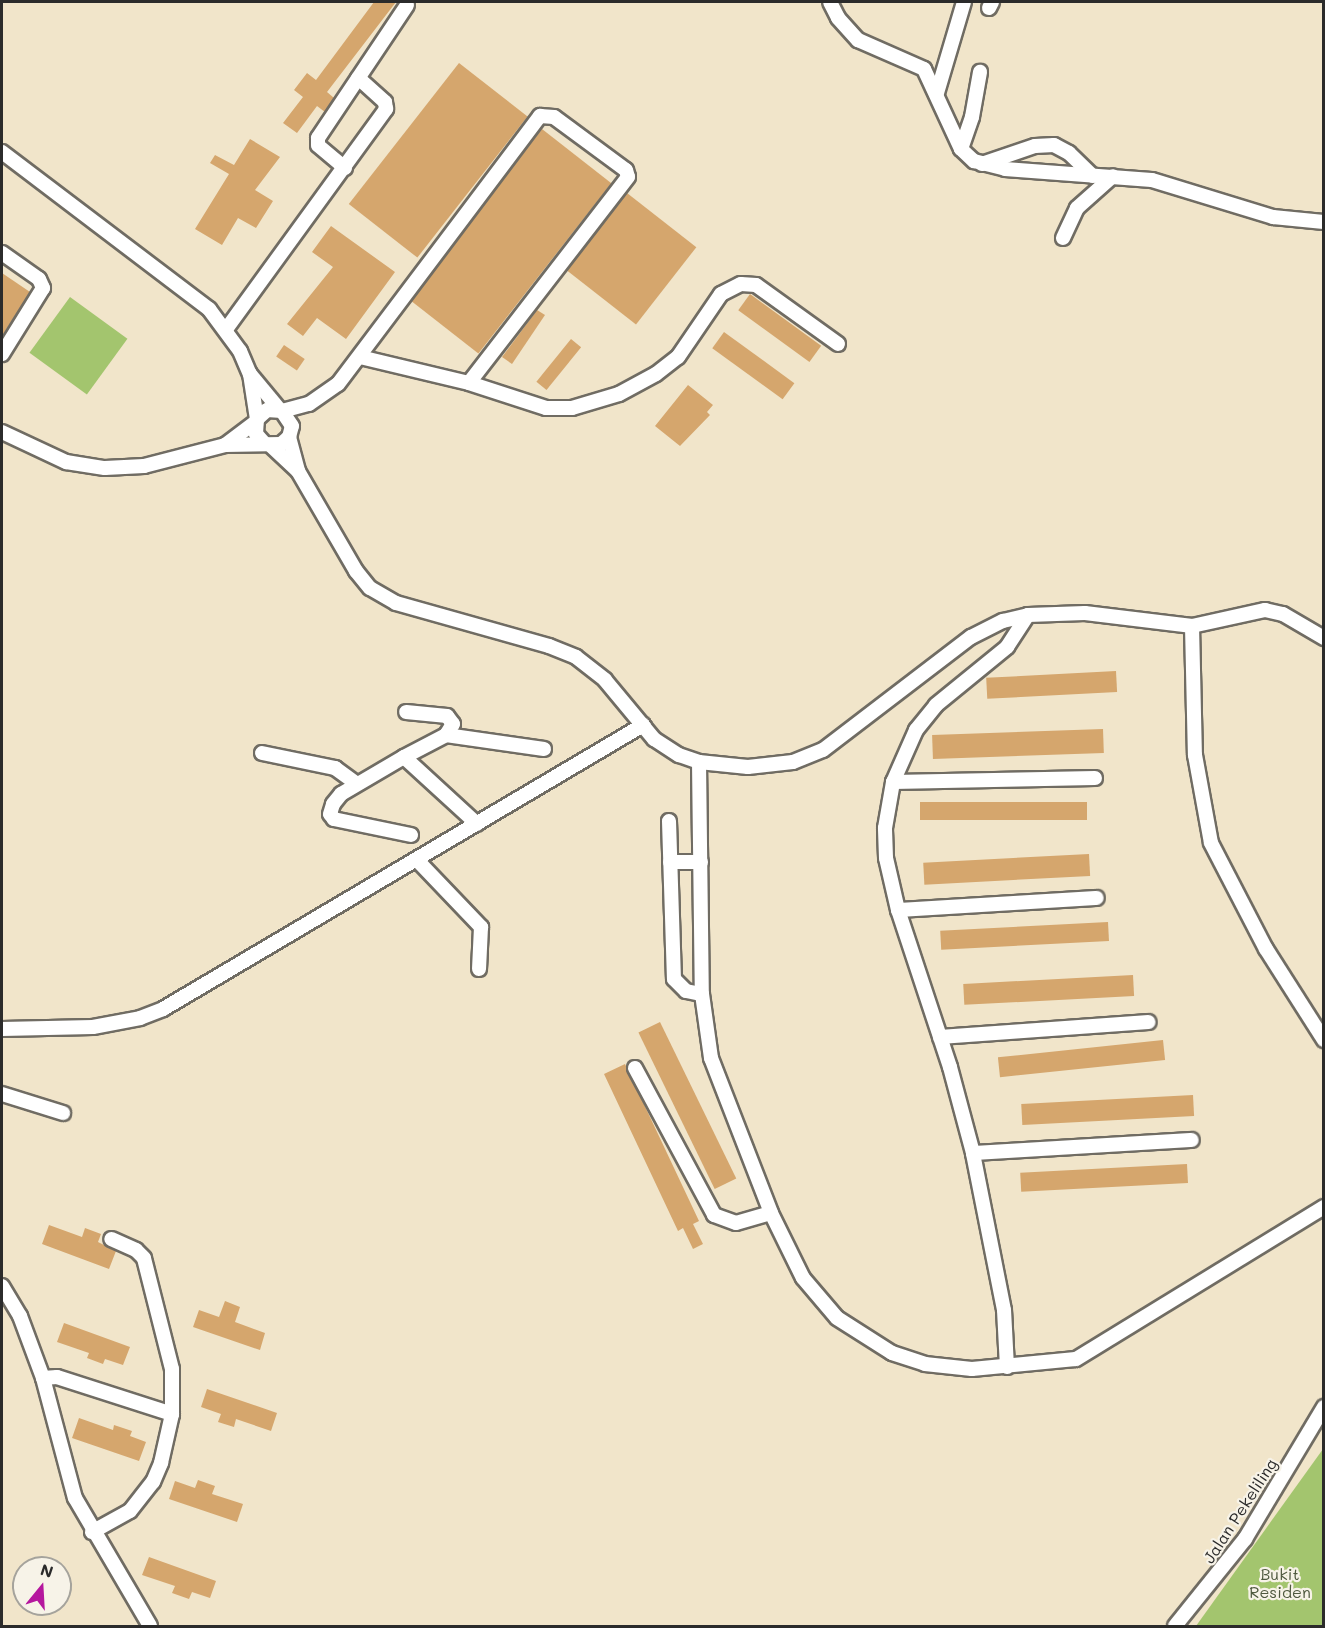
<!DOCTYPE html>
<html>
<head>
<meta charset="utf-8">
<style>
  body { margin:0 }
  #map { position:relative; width:1325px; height:1628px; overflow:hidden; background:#f1e5ca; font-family:Mali,sans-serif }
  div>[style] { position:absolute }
  .green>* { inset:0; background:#a3c56e; transform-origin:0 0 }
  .building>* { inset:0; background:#d5a66d; transform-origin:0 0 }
  .roads { filter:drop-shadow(2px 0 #706c63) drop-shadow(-2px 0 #706c63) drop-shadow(0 2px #706c63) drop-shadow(0 -2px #706c63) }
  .minor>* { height:14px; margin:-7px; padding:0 7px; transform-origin:7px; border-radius:7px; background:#fff }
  span { translate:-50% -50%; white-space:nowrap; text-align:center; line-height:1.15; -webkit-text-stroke:4.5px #f7f3e8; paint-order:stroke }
  .street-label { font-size:16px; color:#2b2b2b }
  .park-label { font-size:16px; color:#4f593f }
  .frame { position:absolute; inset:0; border:3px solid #2b2b2b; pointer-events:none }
  .north { position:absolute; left:12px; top:1556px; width:60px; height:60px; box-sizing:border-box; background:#f7f3e8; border:2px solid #a5a39c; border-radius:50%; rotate:18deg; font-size:16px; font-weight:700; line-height:24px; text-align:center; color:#2b2b2b }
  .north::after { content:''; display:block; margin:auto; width:21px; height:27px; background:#b5179e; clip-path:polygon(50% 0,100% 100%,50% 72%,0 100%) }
</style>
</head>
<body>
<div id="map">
  <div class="green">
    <div style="left:70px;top:297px;width:71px;height:69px;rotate:36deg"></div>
    <div style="clip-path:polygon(1323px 1449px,1323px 1626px,1196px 1626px)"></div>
  </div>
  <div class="building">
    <div style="clip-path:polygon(374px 2px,396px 2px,327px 92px,334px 98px,325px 112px,317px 106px,297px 133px,283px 123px,303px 97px,294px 90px,307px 73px,316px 80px)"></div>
    <div style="left:459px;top:63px;width:87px;height:179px;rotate:38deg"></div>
    <div style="left:542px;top:129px;width:88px;height:216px;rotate:38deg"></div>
    <div style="clip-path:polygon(250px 139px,280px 157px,255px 190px,273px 201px,256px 228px,238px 218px,222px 245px,195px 229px,229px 174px,210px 163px,215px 155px,234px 165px)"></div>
    <div style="left:627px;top:193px;width:88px;height:98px;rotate:38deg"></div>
    <div style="clip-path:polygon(331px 226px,395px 272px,346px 339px,317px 318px,303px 336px,287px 324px,333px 267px,312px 252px)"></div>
    <div style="clip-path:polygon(2px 273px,30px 292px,2px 336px)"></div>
    <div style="left:750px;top:294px;width:88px;height:20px;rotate:36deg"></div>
    <div style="clip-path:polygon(537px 310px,545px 315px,512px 364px,502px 357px)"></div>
    <div style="left:724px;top:332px;width:87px;height:20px;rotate:36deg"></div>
    <div style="left:571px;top:339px;width:13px;height:55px;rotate:39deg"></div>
    <div style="left:284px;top:345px;width:25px;height:14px;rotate:34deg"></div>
    <div style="clip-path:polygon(688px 385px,713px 405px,707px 412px,710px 415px,680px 446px,655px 426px)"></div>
    <div style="left:1116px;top:671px;width:21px;height:130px;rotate:87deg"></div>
    <div style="left:1103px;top:729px;width:24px;height:171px;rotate:88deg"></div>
    <div style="left:1087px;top:802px;width:18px;height:167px;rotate:90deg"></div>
    <div style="left:1089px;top:854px;width:22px;height:166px;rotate:87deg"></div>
    <div style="left:1108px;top:922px;width:19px;height:168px;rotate:87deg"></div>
    <div style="left:1133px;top:975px;width:21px;height:170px;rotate:87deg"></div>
    <div style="left:660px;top:1022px;width:174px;height:24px;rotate:64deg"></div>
    <div style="left:1163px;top:1040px;width:20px;height:166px;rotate:84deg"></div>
    <div style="clip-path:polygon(625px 1064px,699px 1221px,693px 1224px,703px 1244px,693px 1249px,683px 1228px,678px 1231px,604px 1074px)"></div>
    <div style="left:1193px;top:1095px;width:21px;height:172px;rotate:87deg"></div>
    <div style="left:1187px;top:1164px;width:19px;height:167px;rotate:87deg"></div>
    <div style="clip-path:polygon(49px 1225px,82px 1237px,85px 1228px,101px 1234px,98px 1242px,116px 1251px,109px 1269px,42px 1244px)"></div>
    <div style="clip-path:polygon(225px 1301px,240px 1307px,235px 1322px,265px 1333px,260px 1350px,193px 1327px,199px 1310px,219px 1317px)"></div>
    <div style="clip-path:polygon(64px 1323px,130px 1347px,123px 1365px,105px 1359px,103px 1364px,87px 1358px,89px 1353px,57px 1342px)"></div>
    <div style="clip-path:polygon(207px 1389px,277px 1413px,271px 1431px,236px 1419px,234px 1427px,218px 1422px,221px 1414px,201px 1407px)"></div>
    <div style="clip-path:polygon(79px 1418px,113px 1430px,114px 1425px,132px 1431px,130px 1436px,146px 1442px,139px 1461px,72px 1438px)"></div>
    <div style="clip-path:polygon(198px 1480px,215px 1486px,212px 1494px,243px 1504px,237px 1522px,169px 1499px,175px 1481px,195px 1488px)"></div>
    <div style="clip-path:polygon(149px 1557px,216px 1581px,210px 1598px,192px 1592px,189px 1599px,172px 1593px,175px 1586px,142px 1575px)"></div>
  </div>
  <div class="roads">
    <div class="minor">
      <div style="left:830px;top:2px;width:18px;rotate:63deg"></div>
      <div style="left:838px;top:18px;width:30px;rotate:48deg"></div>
      <div style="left:858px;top:40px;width:72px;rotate:23.7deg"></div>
      <div style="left:924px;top:69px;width:88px;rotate:65.2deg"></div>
      <div style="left:961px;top:149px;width:18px;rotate:43deg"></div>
      <div style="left:974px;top:161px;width:32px;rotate:14deg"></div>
      <div style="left:1005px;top:169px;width:147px;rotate:4.3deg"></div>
      <div style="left:1152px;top:180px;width:127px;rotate:17deg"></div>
      <div style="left:1273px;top:217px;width:51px;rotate:5.6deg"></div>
      <div style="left:989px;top:8px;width:7px;rotate:-63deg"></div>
      <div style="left:937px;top:93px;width:95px;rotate:-73.5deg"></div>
      <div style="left:961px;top:149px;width:34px;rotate:-71deg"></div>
      <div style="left:972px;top:117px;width:46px;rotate:-79.9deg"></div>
      <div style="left:2px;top:152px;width:260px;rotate:37.2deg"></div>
      <div style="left:209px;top:309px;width:52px;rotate:53.6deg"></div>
      <div style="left:240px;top:351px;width:25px;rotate:67deg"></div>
      <div style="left:250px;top:374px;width:46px;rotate:81.2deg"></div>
      <div style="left:982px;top:164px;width:56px;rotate:-18.8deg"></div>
      <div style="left:1035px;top:146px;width:19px;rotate:-3deg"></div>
      <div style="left:1054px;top:145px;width:17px;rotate:28deg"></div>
      <div style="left:1069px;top:153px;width:33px;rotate:44deg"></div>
      <div style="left:345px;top:168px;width:35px;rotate:-140deg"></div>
      <div style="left:318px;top:145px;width:7px;rotate:-90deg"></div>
      <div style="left:318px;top:138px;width:160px;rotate:-56.2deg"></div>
      <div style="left:1063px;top:238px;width:33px;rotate:-65deg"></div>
      <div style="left:1077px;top:208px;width:48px;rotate:-41.6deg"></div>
      <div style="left:2px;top:253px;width:45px;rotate:35.1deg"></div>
      <div style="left:39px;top:279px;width:10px;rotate:66deg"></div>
      <div style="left:43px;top:288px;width:78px;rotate:121.8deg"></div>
      <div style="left:227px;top:328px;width:271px;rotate:-54deg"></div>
      <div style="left:386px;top:109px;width:7px;rotate:-98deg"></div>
      <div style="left:385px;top:102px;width:36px;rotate:-138deg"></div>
      <div style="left:360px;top:357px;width:112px;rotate:13.4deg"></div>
      <div style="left:469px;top:383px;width:81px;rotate:18deg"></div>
      <div style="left:546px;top:408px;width:26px"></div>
      <div style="left:572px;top:408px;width:49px;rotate:-16.6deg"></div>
      <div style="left:619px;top:394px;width:42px;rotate:-28.4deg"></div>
      <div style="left:656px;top:374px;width:28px;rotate:-38deg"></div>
      <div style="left:678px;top:357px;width:76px;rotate:-55.7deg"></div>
      <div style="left:721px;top:294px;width:22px;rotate:-27deg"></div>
      <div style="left:741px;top:284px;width:15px;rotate:4deg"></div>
      <div style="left:756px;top:285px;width:101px;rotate:35.7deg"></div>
      <div style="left:250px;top:374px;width:47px;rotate:50.2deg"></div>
      <div style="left:282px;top:411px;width:28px;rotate:-15deg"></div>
      <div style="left:309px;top:404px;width:35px;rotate:-35deg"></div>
      <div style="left:338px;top:384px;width:336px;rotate:-53deg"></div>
      <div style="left:540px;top:116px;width:14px;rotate:4deg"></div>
      <div style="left:554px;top:117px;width:89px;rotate:36.4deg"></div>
      <div style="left:626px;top:170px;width:7px;rotate:74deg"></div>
      <div style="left:628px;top:177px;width:260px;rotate:127.7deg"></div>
      <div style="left:2px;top:432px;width:71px;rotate:25.1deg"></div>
      <div style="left:66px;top:462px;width:39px;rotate:9deg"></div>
      <div style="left:105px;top:468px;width:39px;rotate:-3deg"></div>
      <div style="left:144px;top:466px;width:84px;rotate:-14.5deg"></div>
      <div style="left:225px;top:445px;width:56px;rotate:-1deg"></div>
      <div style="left:281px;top:444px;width:11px;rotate:-41deg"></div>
      <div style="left:289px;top:437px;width:11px;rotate:-75deg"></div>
      <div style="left:292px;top:426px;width:18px;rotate:-124deg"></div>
      <div style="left:282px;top:411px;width:15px;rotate:-176deg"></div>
      <div style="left:267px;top:410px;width:13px;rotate:138deg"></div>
      <div style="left:257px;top:419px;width:15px;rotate:94deg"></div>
      <div style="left:256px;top:434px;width:12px;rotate:48deg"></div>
      <div style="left:289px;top:437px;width:35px;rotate:75deg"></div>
      <div style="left:298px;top:471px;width:116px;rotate:59.9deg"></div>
      <div style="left:356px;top:571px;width:22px;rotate:51deg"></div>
      <div style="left:370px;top:588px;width:30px;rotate:30deg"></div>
      <div style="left:396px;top:603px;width:159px;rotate:15.7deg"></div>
      <div style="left:549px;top:646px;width:29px;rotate:22deg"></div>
      <div style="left:576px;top:657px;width:37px;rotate:38deg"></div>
      <div style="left:605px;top:680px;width:77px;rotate:50.3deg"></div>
      <div style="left:654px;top:739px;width:30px;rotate:33deg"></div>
      <div style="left:679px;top:755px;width:21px;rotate:19deg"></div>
      <div style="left:699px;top:762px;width:49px;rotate:5.8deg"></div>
      <div style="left:748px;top:767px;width:45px;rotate:-6.3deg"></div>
      <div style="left:793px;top:762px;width:32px;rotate:-22deg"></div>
      <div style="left:823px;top:750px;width:186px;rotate:-37.4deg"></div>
      <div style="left:971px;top:637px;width:36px;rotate:-27deg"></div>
      <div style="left:1003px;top:621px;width:26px;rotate:-13deg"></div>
      <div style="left:1028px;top:615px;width:57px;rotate:-2deg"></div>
      <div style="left:1085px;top:613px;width:108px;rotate:6.9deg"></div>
      <div style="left:1192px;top:626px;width:75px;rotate:-12.4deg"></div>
      <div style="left:1265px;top:610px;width:18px;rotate:13deg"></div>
      <div style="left:1283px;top:614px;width:48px;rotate:30.3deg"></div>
      <div style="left:225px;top:445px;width:39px;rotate:-37deg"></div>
      <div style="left:270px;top:445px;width:38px;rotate:43deg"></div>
      <div style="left:1192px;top:626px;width:129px;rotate:88.7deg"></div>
      <div style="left:1195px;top:755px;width:89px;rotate:79.7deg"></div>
      <div style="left:1211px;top:843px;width:119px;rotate:62.6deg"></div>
      <div style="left:1266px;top:949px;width:108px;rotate:57.5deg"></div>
      <div style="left:446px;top:735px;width:99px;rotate:8.1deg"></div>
      <div style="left:262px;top:753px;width:75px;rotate:11.6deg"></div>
      <div style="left:335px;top:768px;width:27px;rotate:36deg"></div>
      <div style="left:404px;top:757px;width:47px;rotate:-27.6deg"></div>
      <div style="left:446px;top:735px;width:13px;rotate:-58deg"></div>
      <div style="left:453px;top:724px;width:10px;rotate:-127deg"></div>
      <div style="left:447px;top:716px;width:41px;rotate:-174.4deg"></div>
      <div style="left:699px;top:762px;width:232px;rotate:89.3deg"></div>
      <div style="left:702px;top:994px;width:65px;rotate:82deg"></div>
      <div style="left:711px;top:1058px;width:166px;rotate:68.8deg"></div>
      <div style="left:771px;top:1213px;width:72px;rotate:63.8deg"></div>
      <div style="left:803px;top:1278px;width:52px;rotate:49.6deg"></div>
      <div style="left:837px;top:1318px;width:65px;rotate:32.5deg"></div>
      <div style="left:892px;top:1353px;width:35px;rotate:18deg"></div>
      <div style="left:925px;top:1364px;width:47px;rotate:6.1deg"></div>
      <div style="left:972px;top:1369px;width:104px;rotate:-5.5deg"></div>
      <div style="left:1076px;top:1359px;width:291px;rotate:-31.5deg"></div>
      <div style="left:893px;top:782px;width:202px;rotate:-1.1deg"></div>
      <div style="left:669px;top:821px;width:158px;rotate:88.2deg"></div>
      <div style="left:674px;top:979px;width:17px;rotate:45deg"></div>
      <div style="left:686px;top:991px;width:16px;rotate:11deg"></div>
      <div style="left:411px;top:835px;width:79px;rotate:-168.3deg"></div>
      <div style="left:334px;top:819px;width:6px;rotate:-129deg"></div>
      <div style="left:330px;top:814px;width:10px;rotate:-73deg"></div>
      <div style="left:333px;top:804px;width:13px;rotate:-51deg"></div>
      <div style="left:341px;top:794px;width:73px;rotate:-30.4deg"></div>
      <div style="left:404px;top:757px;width:99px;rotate:42.5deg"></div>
      <div style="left:417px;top:860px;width:93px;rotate:46.3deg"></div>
      <div style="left:481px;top:927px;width:42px;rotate:92.7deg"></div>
      <div style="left:670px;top:862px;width:31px"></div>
      <div style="left:898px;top:910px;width:199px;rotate:-3.5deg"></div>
      <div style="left:2px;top:1029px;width:91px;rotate:-1.3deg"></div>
      <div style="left:93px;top:1027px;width:48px;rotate:-10.8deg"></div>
      <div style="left:140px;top:1018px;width:25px;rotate:-21deg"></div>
      <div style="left:163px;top:1009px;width:558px;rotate:-30.61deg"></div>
      <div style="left:940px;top:1037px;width:209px;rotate:-4.1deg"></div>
      <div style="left:635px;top:1068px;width:167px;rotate:61.7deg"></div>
      <div style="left:714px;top:1215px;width:23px;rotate:20deg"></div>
      <div style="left:736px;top:1223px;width:36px;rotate:-16deg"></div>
      <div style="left:2px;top:1094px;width:64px;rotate:17.3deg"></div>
      <div style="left:973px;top:1153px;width:219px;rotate:-3.4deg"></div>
      <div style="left:2px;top:1286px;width:35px;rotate:59deg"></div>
      <div style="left:20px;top:1316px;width:66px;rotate:69.6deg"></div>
      <div style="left:43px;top:1378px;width:124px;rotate:75.1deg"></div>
      <div style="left:75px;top:1498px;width:148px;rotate:59.6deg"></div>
      <div style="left:1007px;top:1367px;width:57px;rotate:-93deg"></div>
      <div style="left:1004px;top:1310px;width:160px;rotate:-101.2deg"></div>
      <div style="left:973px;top:1153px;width:89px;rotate:-105deg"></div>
      <div style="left:950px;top:1067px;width:165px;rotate:-108.3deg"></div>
      <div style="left:898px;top:910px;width:53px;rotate:-103deg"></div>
      <div style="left:886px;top:858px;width:30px;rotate:-92deg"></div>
      <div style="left:885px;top:828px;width:47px;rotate:-80.1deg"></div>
      <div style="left:893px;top:782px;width:57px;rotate:-66.1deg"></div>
      <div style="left:916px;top:730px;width:32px;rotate:-51deg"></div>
      <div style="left:936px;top:705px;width:92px;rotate:-39.2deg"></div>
      <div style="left:1007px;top:647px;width:38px;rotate:-57deg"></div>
      <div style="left:43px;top:1378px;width:14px;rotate:-4deg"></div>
      <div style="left:57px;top:1377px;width:121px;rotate:17.8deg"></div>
      <div style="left:92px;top:1532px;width:43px;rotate:-28.9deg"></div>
      <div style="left:130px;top:1511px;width:37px;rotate:-52deg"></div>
      <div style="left:153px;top:1482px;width:21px;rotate:-67deg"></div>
      <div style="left:161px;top:1463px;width:50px;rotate:-77.3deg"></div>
      <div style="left:172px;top:1414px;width:45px;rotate:-90deg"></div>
      <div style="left:172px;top:1369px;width:114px;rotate:-104.2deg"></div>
      <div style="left:144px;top:1258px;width:11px;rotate:-135deg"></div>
      <div style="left:136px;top:1250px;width:27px;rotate:-156deg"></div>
      <div style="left:1175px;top:1626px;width:112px;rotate:-51.2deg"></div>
      <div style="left:1245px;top:1539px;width:154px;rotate:-59.1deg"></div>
    </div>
  </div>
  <div class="street-label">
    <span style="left:1240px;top:1511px;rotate:-57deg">Jalan Pekeliling</span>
  </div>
  <div class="park-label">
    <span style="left:1280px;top:1583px">Bukit<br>Residen</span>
  </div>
  <div class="frame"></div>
  <div class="north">N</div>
</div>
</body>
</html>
